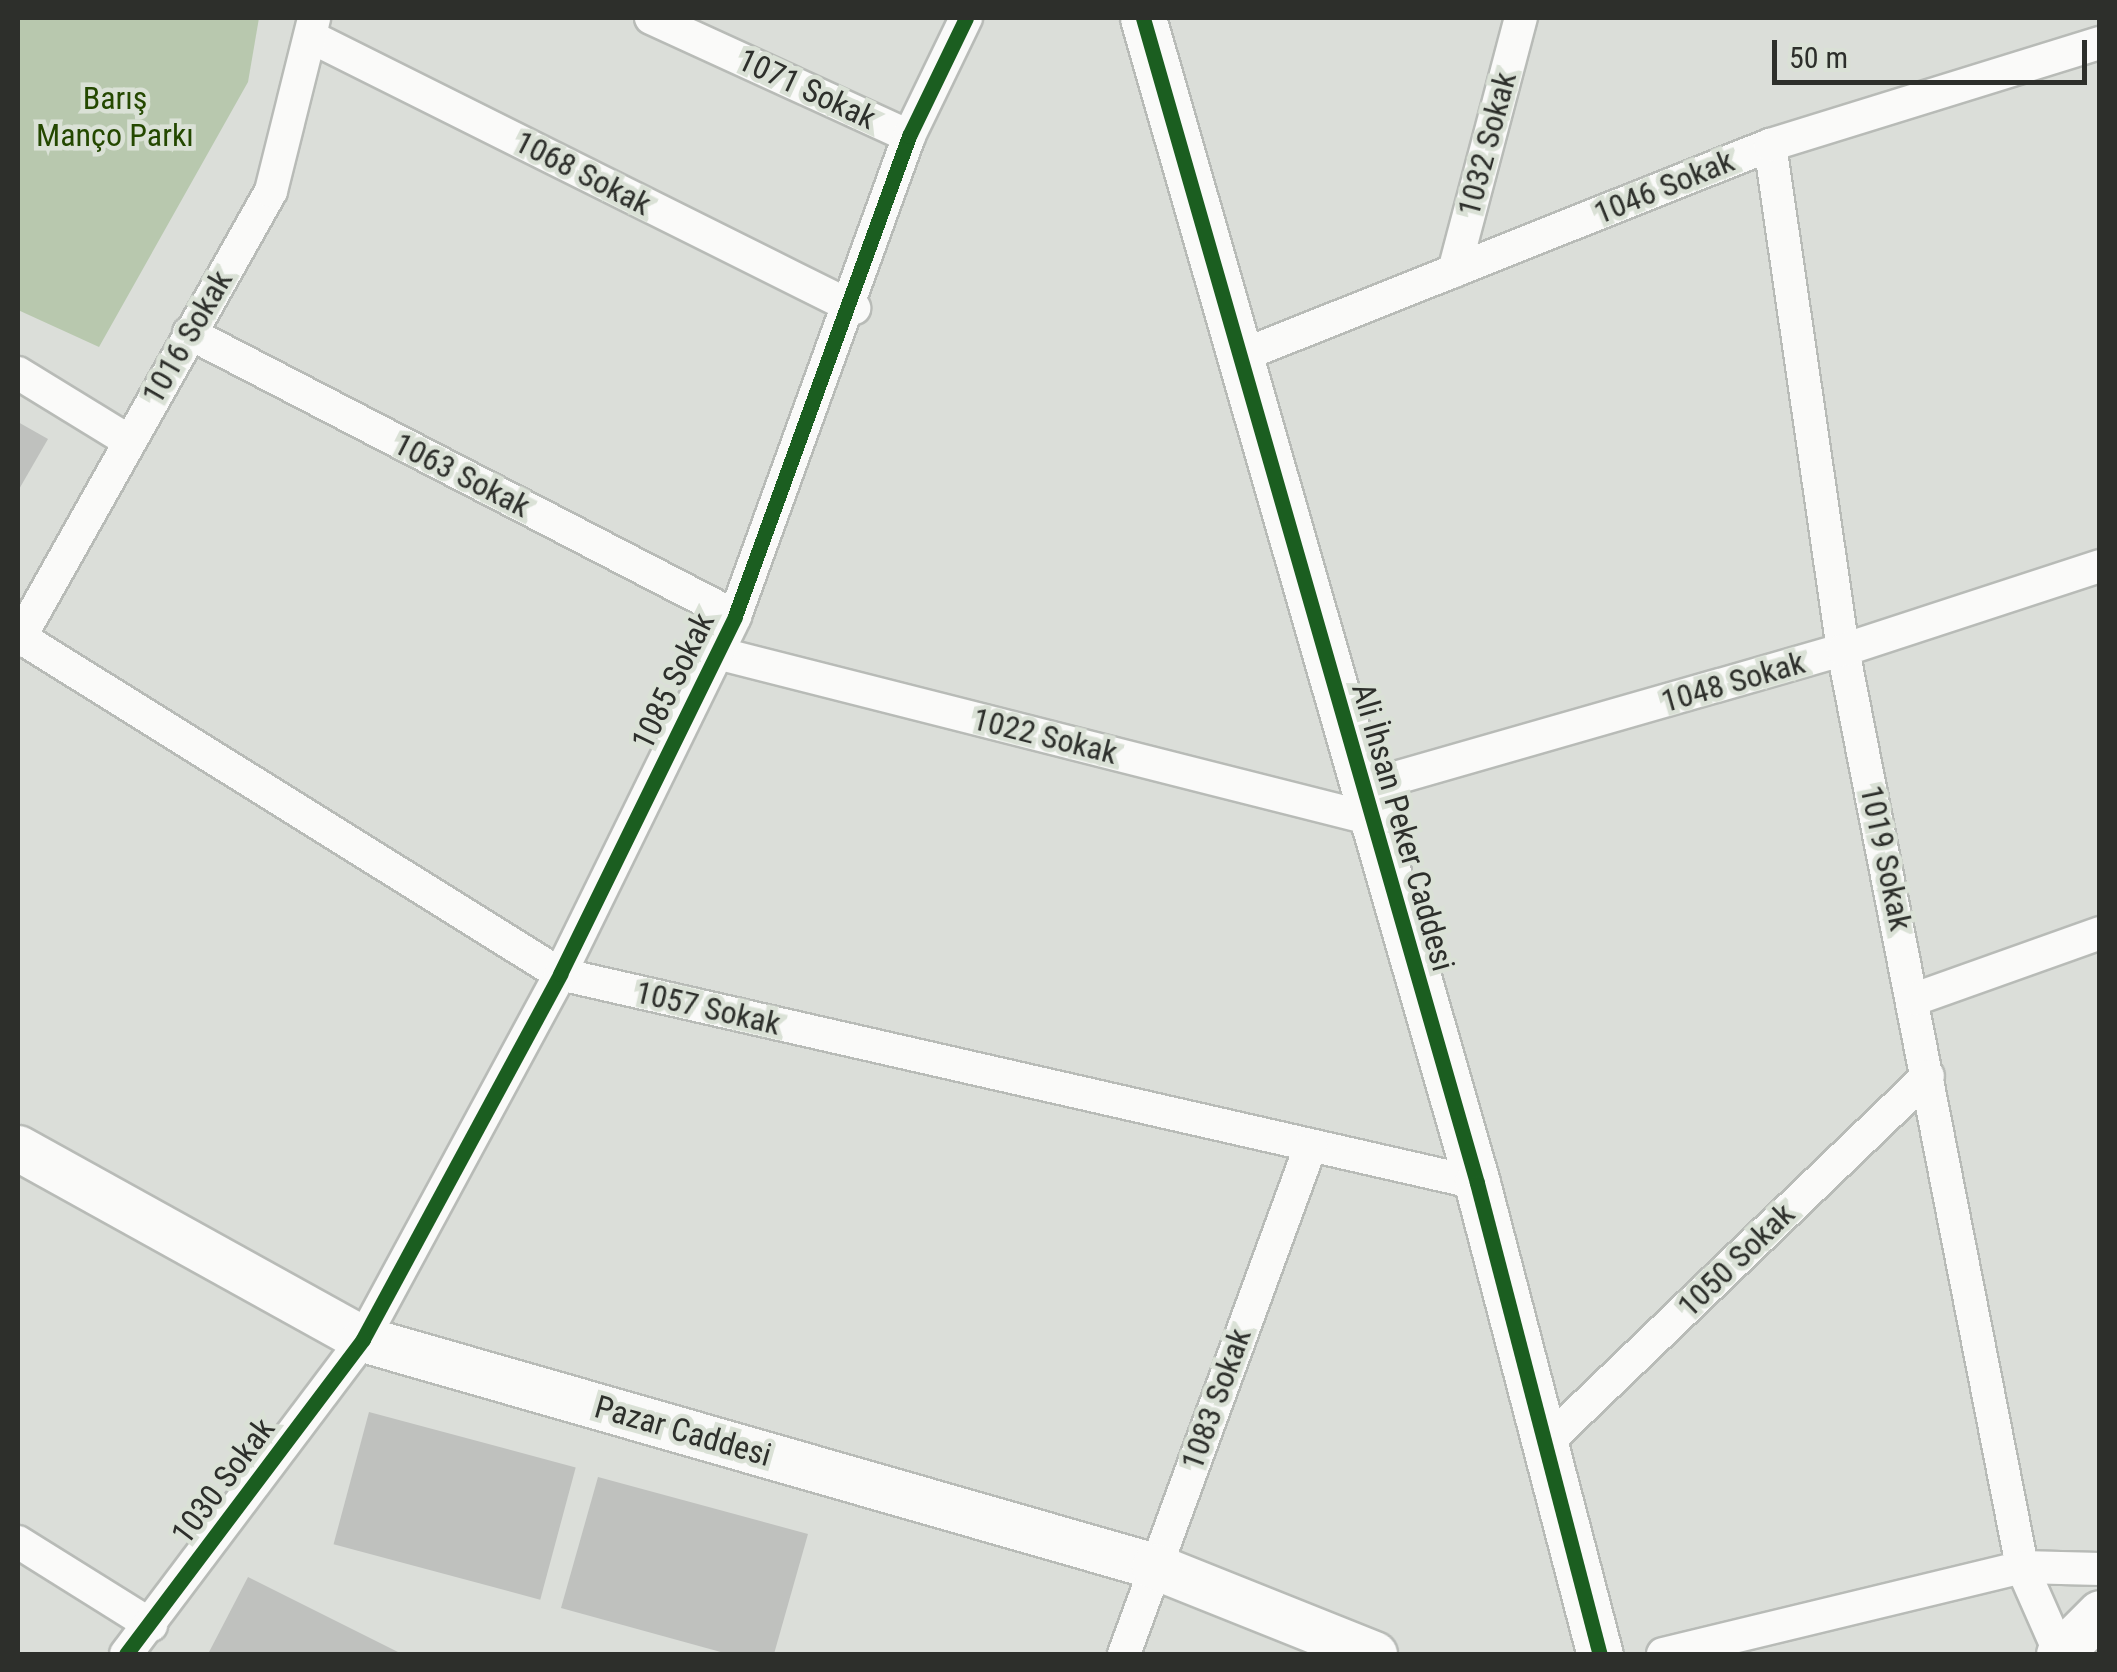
<!DOCTYPE html>
<html>
<head>
<meta charset="utf-8">
<style>
  body { margin:0 }
  #map { position:relative; width:2117px; height:1672px; overflow:hidden; background:#dbded9; font-family:"Roboto Condensed",sans-serif }
  div>[style] { position:absolute }
  .green>* { inset:0; background:#b8c8ae }
  .building>* { inset:0; background:#bfc1be; transform-origin:0 0 }
  .roads { filter:drop-shadow(2px 0 #b8bbb7) drop-shadow(-2px 0 #b8bbb7) drop-shadow(0 2px #b8bbb7) drop-shadow(0 -2px #b8bbb7) }
  .street>* { height:32px; margin:-16px; padding:0 16px; transform-origin:16px; border-radius:16px; background:#fafaf9 }
  .secondary>* { height:45px; margin:-22.5px; padding:0 22.5px; transform-origin:22.5px; border-radius:22.5px; background:#fafaf9 }
  .cycleway>* { height:15px; margin:-7.5px; padding:0 7.5px; transform-origin:7.5px; border-radius:7.5px; background:#1b5e20 }
  span { translate:-50% -50%; white-space:nowrap; text-align:center; line-height:1.15; -webkit-text-stroke:9px #dae1d6; paint-order:stroke }
  .street-label { font-size:32px; color:#2d2f2b }
  .park-label { font-size:32px; color:#244800 }
  .frame { position:absolute; inset:0; border:20px solid #2d2f2b; pointer-events:none }
  .scale { position:absolute; left:1772px; top:40px; width:315px; height:45px; box-sizing:border-box; border:5px solid #2d2f2b; border-top:0; padding-left:12px; font-size:30px; line-height:35px; white-space:nowrap; color:#2d2f2b; -webkit-text-stroke:8px #dae1d6; paint-order:stroke }
</style>
</head>
<body>
<div id="map">
  <div class="green">
    <div style="clip-path:polygon(18px 18px,259px 18px,248px 82px,99px 347px,18px 310px)"></div>
  </div>
  <div class="building">
    <div style="clip-path:polygon(18px 422px,48px 439px,18px 491px)"></div>
    <div style="left:369px;top:1412px;width:214px;height:137px;rotate:15deg"></div>
    <div style="clip-path:polygon(598px 1477px,808px 1534px,774px 1654px,728px 1654px,561px 1608px)"></div>
    <div style="clip-path:polygon(248px 1577px,402px 1654px,208px 1654px)"></div>
  </div>
  <div class="roads">
    <div class="street">
      <div style="left:651px;top:18px;width:284px;rotate:24.6deg"></div>
      <div style="left:313px;top:38px;width:605px;rotate:26.52deg"></div>
      <div style="left:1770px;top:145px;width:510px;rotate:81.77deg"></div>
      <div style="left:1843px;top:650px;width:934px;rotate:78.95deg"></div>
      <div style="left:2022px;top:1567px;width:94px;rotate:66.2deg"></div>
      <div style="left:1454px;top:271px;width:262px;rotate:-75.2deg"></div>
      <div style="left:189px;top:333px;width:615px;rotate:27.4deg"></div>
      <div style="left:1238px;top:357px;width:573px;rotate:-21.73deg"></div>
      <div style="left:1770px;top:145px;width:345px;rotate:-17.2deg"></div>
      <div style="left:18px;top:373px;width:130px;rotate:31.5deg"></div>
      <div style="left:20px;top:637px;width:637px;rotate:31.97deg"></div>
      <div style="left:560px;top:974px;width:941px;rotate:12.84deg"></div>
      <div style="left:18px;top:641px;width:516px;rotate:-60.65deg"></div>
      <div style="left:271px;top:191px;width:178px;rotate:-76deg"></div>
      <div style="left:717px;top:653px;width:676px;rotate:14.22deg"></div>
      <div style="left:1364px;top:787px;width:498px;rotate:-16deg"></div>
      <div style="left:1843px;top:650px;width:270px;rotate:-18.1deg"></div>
      <div style="left:1915px;top:999px;width:196px;rotate:-19.6deg"></div>
      <div style="left:1545px;top:1444px;width:531px;rotate:-43.86deg"></div>
      <div style="left:18px;top:1542px;width:157px;rotate:32deg"></div>
      <div style="left:126px;top:1654px;width:394px;rotate:-53deg"></div>
      <div style="left:363px;top:1339px;width:415px;rotate:-61.6deg"></div>
      <div style="left:560px;top:974px;width:398px;rotate:-63.9deg"></div>
      <div style="left:735px;top:616px;width:511px;rotate:-70.07deg"></div>
      <div style="left:909px;top:136px;width:131px;rotate:-64.2deg"></div>
      <div style="left:1124px;top:1654px;width:542px;rotate:-69.83deg"></div>
      <div style="left:1663px;top:1654px;width:369px;rotate:-13.6deg"></div>
      <div style="left:2022px;top:1567px;width:78px;rotate:1.5deg"></div>
    </div>
    <div class="secondary">
      <div style="left:1143px;top:18px;width:1212px;rotate:74deg"></div>
      <div style="left:1477px;top:1183px;width:487px;rotate:75.4deg"></div>
      <div style="left:18px;top:1148px;width:394px;rotate:29deg"></div>
      <div style="left:363px;top:1339px;width:823px;rotate:16.01deg"></div>
      <div style="left:1154px;top:1566px;width:237px;rotate:21.8deg"></div>
      <div style="left:2059px;top:1654px;width:58px;rotate:-45deg"></div>
    </div>
  </div>
  <div class="cycleway">
    <div style="left:1143px;top:18px;width:1212px;rotate:74deg"></div>
    <div style="left:1477px;top:1183px;width:487px;rotate:75.4deg"></div>
    <div style="left:126px;top:1654px;width:394px;rotate:-53deg"></div>
    <div style="left:363px;top:1339px;width:415px;rotate:-61.6deg"></div>
    <div style="left:560px;top:974px;width:398px;rotate:-63.9deg"></div>
    <div style="left:735px;top:616px;width:511px;rotate:-70.07deg"></div>
    <div style="left:909px;top:136px;width:131px;rotate:-64.2deg"></div>
  </div>
  <div class="street-label">
    <span style="left:807px;top:89px;rotate:25deg">1071 Sokak</span>
    <span style="left:1487px;top:144px;rotate:-75deg">1032 Sokak</span>
    <span style="left:583px;top:173px;rotate:27deg">1068 Sokak</span>
    <span style="left:1664px;top:187px;rotate:-22deg">1046 Sokak</span>
    <span style="left:187px;top:337px;rotate:-60deg">1016 Sokak</span>
    <span style="left:462px;top:475px;rotate:27deg">1063 Sokak</span>
    <span style="left:673px;top:681px;rotate:-64deg">1085 Sokak</span>
    <span style="left:1733px;top:682px;rotate:-16deg">1048 Sokak</span>
    <span style="left:1045px;top:736px;rotate:14deg">1022 Sokak</span>
    <span style="left:1403px;top:827px;rotate:74deg">Ali İhsan Peker Caddesi</span>
    <span style="left:1886px;top:858px;rotate:78deg">1019 Sokak</span>
    <span style="left:708px;top:1008px;rotate:13deg">1057 Sokak</span>
    <span style="left:1736px;top:1260px;rotate:-44deg">1050 Sokak</span>
    <span style="left:1216px;top:1399px;rotate:-70deg">1083 Sokak</span>
    <span style="left:683px;top:1431px;rotate:16deg">Pazar Caddesi</span>
    <span style="left:223px;top:1481px;rotate:-53deg">1030 Sokak</span>
  </div>
  <div class="park-label">
    <span style="left:115px;top:117px">Barış<br>Manço Parkı</span>
  </div>
  <div class="frame"></div>
  <div class="scale">50 m</div>
</div>
</body>
</html>
